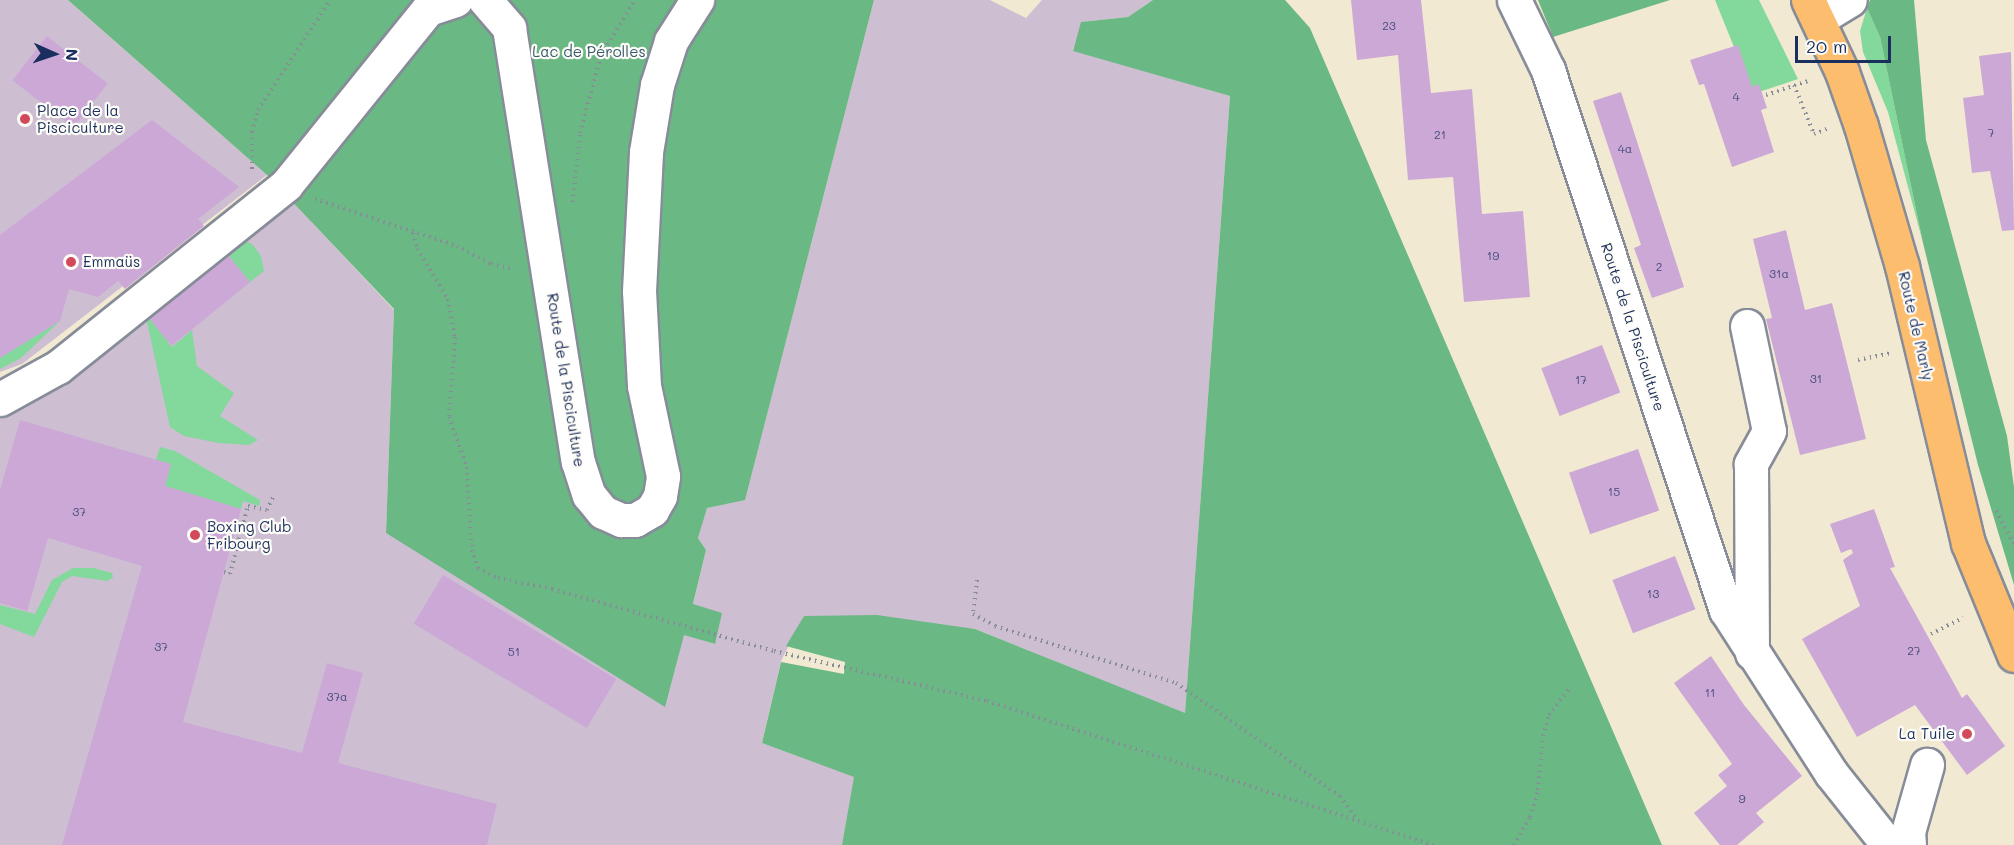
<!DOCTYPE html>
<html>
<head>
<meta charset="utf-8">
<style>
  body { margin:0 }
  #map { position:relative; width:2014px; height:845px; overflow:hidden; background:#f2e9d2; font-family:Mali,sans-serif }
  div>[style] { position:absolute }
  .industrial>* { inset:0; background:#cdbed2 }
  .green>* { inset:0; background:#83d89b }
  .forest>* { inset:0; background:#6ab883 }
  .building>* { inset:0; background:#cca8d7; transform-origin:0 0 }
  .path>* { height:4px; margin-top:-2px; transform-origin:0; background:repeating-linear-gradient(90deg,#868c98 0 1.5px,transparent 0 6px) }
  .roads { filter:drop-shadow(2px 0 #868c98) drop-shadow(-2px 0 #868c98) drop-shadow(0 2px #868c98) drop-shadow(0 -2px #868c98) }
  .minor>* { height:33px; margin:-16.5px; padding:0 16.5px; transform-origin:16.5px; border-radius:16.5px; background:#fff }
  .major>* { height:33px; margin:-16.5px; padding:0 16.5px; transform-origin:16.5px; border-radius:16.5px; background:#fcbd6f }
  .dots>* { width:16px; height:16px; translate:-50% -50%; box-sizing:border-box; border:3px solid #fdfcf7; border-radius:50% }
  span { translate:-50% -50%; white-space:nowrap; text-align:center; line-height:1.15; -webkit-text-stroke:4.5px #fdfcf7; paint-order:stroke }
  .number-label { font-size:12px; color:#474d7c }
  .number-label span { -webkit-text-stroke-width:0 }
  .park-label { font-size:15px; color:#35596d }
  .poi-label { font-size:15px; color:#1b2f5e }
  .left { translate:0 -50%; text-align:left }
  .right { translate:-100% -50%; text-align:right }
  .street-label { font-size:15px; color:#1b2f5e }
  .north { position:absolute; left:24px; top:24px; width:60px; height:60px; -webkit-text-stroke:4px #fdfcf7; paint-order:stroke; rotate:93deg; font-size:16px; font-weight:700; line-height:24px; text-align:center; color:#1b2f5e }
  .north::after { content:''; display:block; margin:auto; width:21px; height:27px; background:#1b2f5e; clip-path:polygon(50% 0,100% 100%,50% 72%,0 100%) }
  .scale { position:absolute; left:1795px; top:36px; width:96px; height:27px; box-sizing:border-box; border:3px solid #1b2f5e; border-top:0; padding-left:8px; font-size:18px; line-height:21px; white-space:nowrap; color:#1b2f5e; -webkit-text-stroke:4px #fdfcf7; paint-order:stroke }
</style>
</head>
<body>
<div id="map">
  <div class="industrial">
    <div style="clip-path:polygon(0 0,68px 0,267px 175px,22px 364px,0 372px)"></div>
    <div style="clip-path:polygon(874px 0,990px 0,1026px 18px,1042px 0,1153px 0,1128px 17px,1082px 22px,1073px 50px,1230px 96px,1185px 714px,975px 629px,804px 616px,781px 661px,762px 743px,855px 777px,842px 845px,0 845px,0 409px,56px 381px,293px 202px,394px 310px,386px 533px,714px 644px,693px 605px,706px 550px,698px 538px,706px 508px,745px 499px)"></div>
  </div>
  <div class="green">
    <div style="clip-path:polygon(1715px 0,1759px 0,1798px 79px,1753px 94px)"></div>
    <div style="clip-path:polygon(1867px 8px,1880px 37px,1923px 243px,1888px 112px,1863px 52px,1860px 31px)"></div>
    <div style="clip-path:polygon(241px 239px,252px 244px,261px 256px,264px 271px,250px 282px,223px 249px)"></div>
    <div style="clip-path:polygon(145px 313px,172px 347px,192px 330px,197px 366px,234px 393px,220px 416px,258px 440px,249px 445px,219px 443px,184px 436px,170px 427px)"></div>
    <div style="clip-path:polygon(60px 321px,21px 358px,0 369px,0 358px)"></div>
    <div style="clip-path:polygon(160px 447px,175px 451px,260px 500px,259px 506px,243px 501px,241px 509px,165px 486px,171px 464px,156px 460px)"></div>
    <div style="clip-path:polygon(73px 568px,94px 568px,112px 573px,113px 577px,108px 581px,72px 576px,62px 582px,34px 637px,0 624px,0 605px,35px 614px,52px 580px)"></div>
  </div>
  <div class="forest">
    <div style="clip-path:polygon(68px 0,874px 0,745px 500px,707px 508px,698px 538px,706px 550px,693px 604px,722px 613px,715px 644px,684px 635px,665px 707px,386px 533px,394px 309px,267px 175px)"></div>
    <div style="clip-path:polygon(1153px 0,1285px 0,1310px 28px,1662px 845px,842px 845px,854px 777px,762px 743px,781px 662px,844px 674px,845px 662px,786px 646px,804px 616px,877px 615px,975px 629px,1185px 713px,1230px 96px,1073px 51px,1081px 22px,1128px 17px)"></div>
    <div style="clip-path:polygon(1538px 0,1670px 0,1553px 37px)"></div>
    <div style="clip-path:polygon(1870px 0,1914px 0,1926px 140px,2007px 436px,2014px 487px,2014px 585px,1978px 465px,1923px 243px,1880px 37px,1867px 8px)"></div>
  </div>
  <div class="building">
    <div style="clip-path:polygon(1351px 0,1421px 0,1431px 93px,1472px 89px,1482px 214px,1523px 211px,1530px 297px,1464px 302px,1453px 177px,1408px 180px,1398px 55px,1357px 60px)"></div>
    <div style="left:47px;top:36px;width:77px;height:56px;rotate:38deg"></div>
    <div style="clip-path:polygon(1738px 45px,1752px 87px,1759px 84px,1767px 108px,1761px 110px,1774px 152px,1732px 167px,1704px 84px,1699px 85px,1690px 60px)"></div>
    <div style="clip-path:polygon(2011px 52px,2014px 230px,2002px 231px,1990px 171px,1972px 173px,1963px 98px,1984px 95px,1979px 56px)"></div>
    <div style="clip-path:polygon(1621px 92px,1684px 287px,1652px 298px,1634px 248px,1641px 245px,1593px 101px)"></div>
    <div style="clip-path:polygon(152px 120px,239px 187px,198px 219px,204px 226px,125px 289px,118px 281px,98px 297px,69px 289px,60px 321px,0 358px,0 235px)"></div>
    <div style="clip-path:polygon(1786px 230px,1805px 310px,1832px 303px,1866px 439px,1800px 455px,1766px 319px,1772px 318px,1753px 239px)"></div>
    <div style="left:228px;top:255px;width:35px;height:101px;rotate:51deg"></div>
    <div style="left:1602px;top:345px;width:51px;height:65px;rotate:69deg"></div>
    <div style="clip-path:polygon(20px 420px,171px 464px,165px 486px,241px 509px,183px 722px,302px 753px,327px 663px,363px 673px,338px 763px,497px 804px,487px 845px,62px 845px,142px 566px,48px 538px,27px 611px,0 603px,0 490px)"></div>
    <div style="left:1638px;top:449px;width:65px;height:73px;rotate:71deg"></div>
    <div style="clip-path:polygon(1874px 509px,1895px 567px,1890px 568px,1962px 698px,1967px 694px,2005px 746px,1967px 775px,1915px 705px,1857px 737px,1802px 639px,1860px 606px,1843px 560px,1853px 553px,1851px 549px,1841px 553px,1830px 524px)"></div>
    <div style="left:1675px;top:556px;width:57px;height:67px;rotate:69deg"></div>
    <div style="left:443px;top:575px;width:202px;height:57px;rotate:31deg"></div>
    <div style="clip-path:polygon(1711px 656px,1744px 705px,1802px 776px,1756px 813px,1764px 822px,1737px 845px,1720px 845px,1694px 813px,1727px 786px,1718px 775px,1732px 764px,1674px 683px)"></div>
  </div>
  <div class="path">
    <div style="left:1794px;top:85px;width:53px;rotate:67.8deg"></div>
    <div style="left:1814px;top:134px;width:14px;rotate:-21deg"></div>
    <div style="left:1766px;top:95px;width:44px;rotate:-18.4deg"></div>
    <div style="left:252px;top:169px;width:37px;rotate:-90deg"></div>
    <div style="left:252px;top:132px;width:23px;rotate:-75deg"></div>
    <div style="left:258px;top:110px;width:131px;rotate:-56.8deg"></div>
    <div style="left:315px;top:199px;width:150px;rotate:18.3deg"></div>
    <div style="left:457px;top:246px;width:38px;rotate:28deg"></div>
    <div style="left:491px;top:264px;width:24px;rotate:12deg"></div>
    <div style="left:573px;top:202px;width:69px;rotate:-84.2deg"></div>
    <div style="left:580px;top:133px;width:81px;rotate:-74.9deg"></div>
    <div style="left:601px;top:55px;width:65px;rotate:-58.3deg"></div>
    <div style="left:413px;top:233px;width:16px;rotate:76deg"></div>
    <div style="left:417px;top:249px;width:59px;rotate:58.2deg"></div>
    <div style="left:448px;top:299px;width:39px;rotate:80deg"></div>
    <div style="left:455px;top:337px;width:80px;rotate:94.3deg"></div>
    <div style="left:449px;top:417px;width:53px;rotate:70.2deg"></div>
    <div style="left:467px;top:467px;width:83px;rotate:86.6deg"></div>
    <div style="left:472px;top:550px;width:19px;rotate:72deg"></div>
    <div style="left:478px;top:568px;width:22px;rotate:27deg"></div>
    <div style="left:498px;top:578px;width:55px;rotate:11.5deg"></div>
    <div style="left:552px;top:589px;width:230px;rotate:15.6deg"></div>
    <div style="left:774px;top:651px;width:219px;rotate:13.2deg"></div>
    <div style="left:987px;top:701px;width:470px;rotate:17.9deg"></div>
    <div style="left:1858px;top:360px;width:34px;rotate:-12deg"></div>
    <div style="left:1996px;top:511px;width:38px;rotate:61deg"></div>
    <div style="left:224px;top:572px;width:6px;rotate:18deg"></div>
    <div style="left:230px;top:574px;width:70px;rotate:-75.2deg"></div>
    <div style="left:248px;top:506px;width:19px;rotate:12deg"></div>
    <div style="left:267px;top:510px;width:17px;rotate:-65deg"></div>
    <div style="left:977px;top:580px;width:34px;rotate:97deg"></div>
    <div style="left:973px;top:614px;width:25px;rotate:29deg"></div>
    <div style="left:995px;top:626px;width:190px;rotate:17.5deg"></div>
    <div style="left:1176px;top:683px;width:199px;rotate:34.6deg"></div>
    <div style="left:1340px;top:796px;width:28px;rotate:55deg"></div>
    <div style="left:1931px;top:634px;width:36px;rotate:-27deg"></div>
    <div style="left:1514px;top:845px;width:32px;rotate:-60deg"></div>
    <div style="left:1530px;top:817px;width:28px;rotate:-73deg"></div>
    <div style="left:1538px;top:790px;width:54px;rotate:-84.7deg"></div>
    <div style="left:1543px;top:736px;width:22px;rotate:-74deg"></div>
    <div style="left:1549px;top:715px;width:36px;rotate:-52deg"></div>
  </div>
  <div class="roads">
    <div class="minor">
      <div style="left:485px;top:0;width:37px;rotate:49deg"></div>
      <div style="left:509px;top:28px;width:439px;rotate:81deg"></div>
      <div style="left:578px;top:462px;width:35px;rotate:72deg"></div>
      <div style="left:589px;top:495px;width:22px;rotate:51deg"></div>
      <div style="left:603px;top:512px;width:20px;rotate:24deg"></div>
      <div style="left:621px;top:520px;width:14px"></div>
      <div style="left:635px;top:520px;width:20px;rotate:-30deg"></div>
      <div style="left:652px;top:510px;width:16px;rotate:-60deg"></div>
      <div style="left:660px;top:496px;width:20px;rotate:-81deg"></div>
      <div style="left:663px;top:476px;width:92px;rotate:-101.9deg"></div>
      <div style="left:644px;top:386px;width:95px;rotate:-93deg"></div>
      <div style="left:639px;top:291px;width:139px;rotate:-87.1deg"></div>
      <div style="left:646px;top:152px;width:68px;rotate:-80.7deg"></div>
      <div style="left:657px;top:85px;width:46px;rotate:-72.3deg"></div>
      <div style="left:671px;top:41px;width:49px;rotate:-57.6deg"></div>
      <div style="left:1514px;top:0;width:78px;rotate:64.1deg"></div>
      <div style="left:1548px;top:70px;width:569px;rotate:71.76deg"></div>
      <div style="left:1726px;top:610px;width:194px;rotate:57.2deg"></div>
      <div style="left:1831px;top:773px;width:92px;rotate:51.6deg"></div>
      <div style="left:1818px;top:19px;width:37px;rotate:-31deg"></div>
      <div style="left:1747px;top:326px;width:107px;rotate:78.2deg"></div>
      <div style="left:1769px;top:431px;width:38px;rotate:119deg"></div>
      <div style="left:1751px;top:464px;width:189px;rotate:89.7deg"></div>
      <div style="left:0;top:399px;width:66px;rotate:-28.9deg"></div>
      <div style="left:58px;top:367px;width:292px;rotate:-38.6deg"></div>
      <div style="left:286px;top:185px;width:226px;rotate:-51.1deg"></div>
      <div style="left:428px;top:9px;width:29px;rotate:-18deg"></div>
      <div style="left:1909px;top:845px;width:13px;rotate:-94deg"></div>
      <div style="left:1908px;top:832px;width:70px;rotate:-74.2deg"></div>
    </div>
    <div class="major">
      <div style="left:1808px;top:0;width:80px;rotate:64.7deg"></div>
      <div style="left:1842px;top:72px;width:57px;rotate:70.6deg"></div>
      <div style="left:1861px;top:126px;width:146px;rotate:73.7deg"></div>
      <div style="left:1902px;top:266px;width:285px;rotate:76.6deg"></div>
      <div style="left:1968px;top:543px;width:121px;rotate:67.7deg"></div>
    </div>
  </div>
  <div class="dots">
    <div style="left:25px;top:119px;background:#d1495b"></div>
    <div style="left:71px;top:262px;background:#d1495b"></div>
    <div style="left:195px;top:535px;background:#d1495b"></div>
    <div style="left:1967px;top:734px;background:#d1495b"></div>
  </div>
  <div class="number-label">
    <span style="left:1389px;top:26px">23</span>
    <span style="left:1736px;top:97px">4</span>
    <span style="left:1991px;top:133px">7</span>
    <span style="left:1440px;top:135px">21</span>
    <span style="left:1625px;top:149px">4a</span>
    <span style="left:1493px;top:256px">19</span>
    <span style="left:1659px;top:267px">2</span>
    <span style="left:1779px;top:274px">31a</span>
    <span style="left:1816px;top:379px">31</span>
    <span style="left:1581px;top:380px">17</span>
    <span style="left:1614px;top:492px">15</span>
    <span style="left:79px;top:512px">37</span>
    <span style="left:1653px;top:594px">13</span>
    <span style="left:161px;top:647px">37</span>
    <span style="left:1914px;top:651px">27</span>
    <span style="left:514px;top:652px">51</span>
    <span style="left:1710px;top:693px">11</span>
    <span style="left:337px;top:697px">37a</span>
    <span style="left:1742px;top:799px">9</span>
  </div>
  <div class="park-label">
    <span style="left:589px;top:52px">Lac de Pérolles</span>
  </div>
  <div class="poi-label">
    <span class="left" style="left:37px;top:119px">Place de la<br>Pisciculture</span>
    <span class="left" style="left:83px;top:262px">Emmaüs</span>
    <span class="left" style="left:207px;top:535px">Boxing Club<br>Fribourg</span>
    <span class="right" style="left:1955px;top:734px">La Tuile</span>
  </div>
  <div class="street-label">
    <span style="left:1916px;top:326px;rotate:77deg">Route de Marly</span>
    <span style="left:1633px;top:327px;rotate:72deg">Route de la Pisciculture</span>
    <span style="left:566px;top:380px;rotate:81deg">Route de la Pisciculture</span>
  </div>
  <div class="north">N</div>
  <div class="scale">20 m</div>
</div>
</body>
</html>
